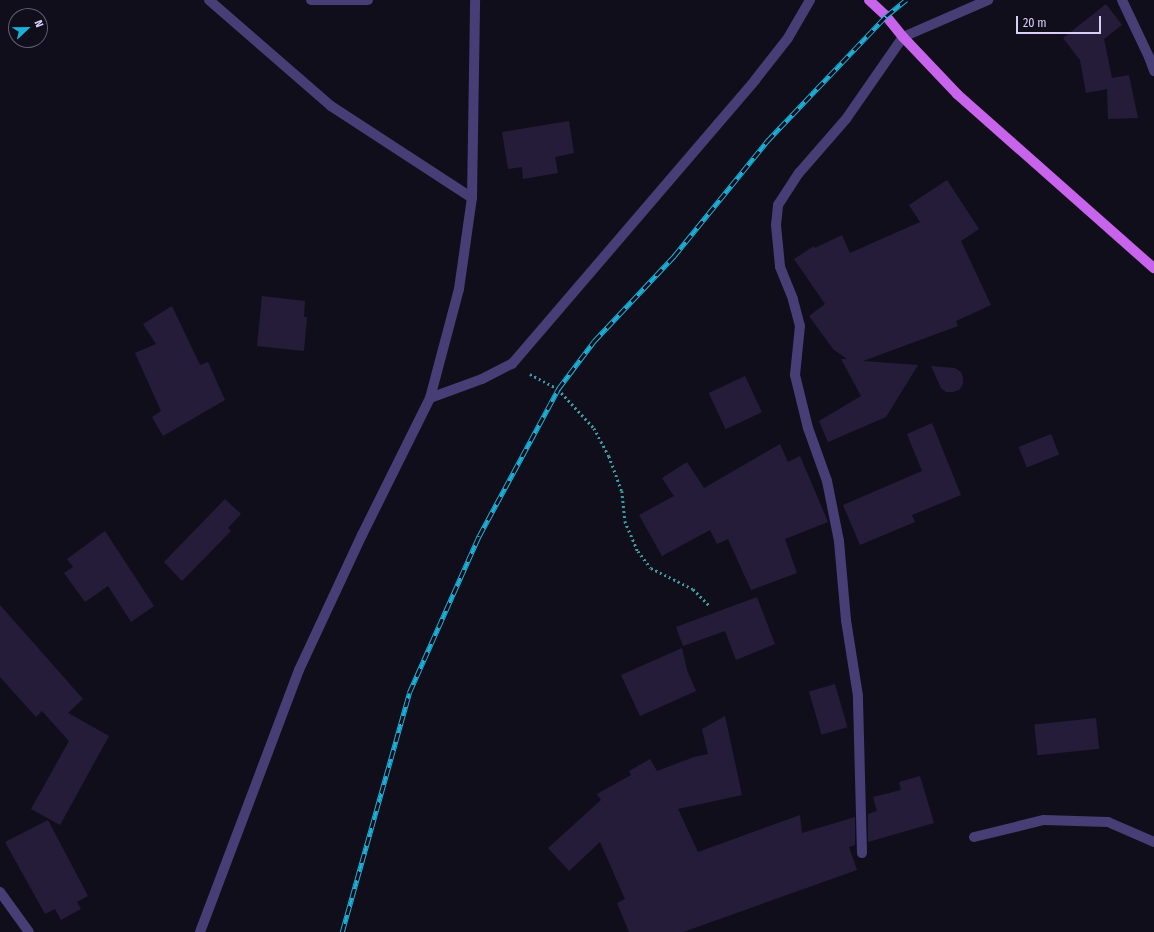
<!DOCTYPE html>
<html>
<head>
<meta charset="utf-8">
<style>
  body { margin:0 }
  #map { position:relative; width:1154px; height:932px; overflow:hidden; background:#110e1b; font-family:"Fira Sans Condensed",sans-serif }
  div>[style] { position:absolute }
  .building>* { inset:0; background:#251c3a; transform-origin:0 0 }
  .path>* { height:2.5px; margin-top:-1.25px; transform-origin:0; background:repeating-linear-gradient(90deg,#3b9ba0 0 2px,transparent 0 5px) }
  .minor>* { height:10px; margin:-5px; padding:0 5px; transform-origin:5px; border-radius:5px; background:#463e75 }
  .major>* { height:10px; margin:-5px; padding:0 5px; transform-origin:5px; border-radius:5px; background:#c863eb }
  .rail>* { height:4.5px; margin-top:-2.25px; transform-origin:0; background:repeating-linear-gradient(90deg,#110e1b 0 9px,#1bb0d8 0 18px); box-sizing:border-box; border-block:1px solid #1bb0d8 }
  span { translate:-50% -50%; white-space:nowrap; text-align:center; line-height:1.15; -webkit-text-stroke:3px #110e1b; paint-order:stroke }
  .north { position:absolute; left:8px; top:8px; width:40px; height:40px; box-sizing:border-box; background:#110e1b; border:1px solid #615b74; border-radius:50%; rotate:68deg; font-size:11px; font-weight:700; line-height:16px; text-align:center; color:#d8cef9 }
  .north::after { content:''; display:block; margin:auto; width:14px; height:18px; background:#1bb0d8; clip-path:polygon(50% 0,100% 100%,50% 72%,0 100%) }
  .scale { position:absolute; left:1016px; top:16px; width:85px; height:18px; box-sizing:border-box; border:2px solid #d8cef9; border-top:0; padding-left:5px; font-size:12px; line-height:14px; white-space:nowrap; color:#d8cef9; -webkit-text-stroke:3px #110e1b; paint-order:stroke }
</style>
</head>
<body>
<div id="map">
  <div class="building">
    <div style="clip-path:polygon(1106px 4px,1122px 25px,1104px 39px,1112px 78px,1129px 75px,1138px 118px,1108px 119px,1107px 89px,1086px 93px,1080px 60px,1063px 38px)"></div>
    <div style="clip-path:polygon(569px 121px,574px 153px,555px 157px,558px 173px,523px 179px,522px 167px,508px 169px,502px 132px)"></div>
    <div style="clip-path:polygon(947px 180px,979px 229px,961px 241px,991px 305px,956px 321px,958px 326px,863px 361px,918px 365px,886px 417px,828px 442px,819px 421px,861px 396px,841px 359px,847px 359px,833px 349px,809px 316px,825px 304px,794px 259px,814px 246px,815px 248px,842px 235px,850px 253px,920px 222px,909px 205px)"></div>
    <div style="clip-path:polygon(262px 296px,305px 301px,304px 317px,307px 317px,304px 351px,257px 346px)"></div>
    <div style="clip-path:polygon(172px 306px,200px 365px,208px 362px,225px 400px,163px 436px,152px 417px,161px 411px,135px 353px,156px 344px,143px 324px)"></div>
    <div style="clip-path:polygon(931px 366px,955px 368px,961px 372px,963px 378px,963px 384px,959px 390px,953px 392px,946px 392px,941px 388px)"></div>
    <div style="left:745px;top:376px;width:40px;height:40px;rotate:65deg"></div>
    <div style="clip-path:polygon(932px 423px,961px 495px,912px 515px,915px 522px,860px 545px,843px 505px,922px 471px,907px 434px)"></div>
    <div style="left:1051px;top:434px;width:22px;height:35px;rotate:68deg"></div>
    <div style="clip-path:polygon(780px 444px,788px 462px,800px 456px,828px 522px,785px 539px,797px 573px,751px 590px,728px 539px,717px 544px,710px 530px,662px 556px,639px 515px,674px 496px,662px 478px,687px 462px,704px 488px)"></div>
    <div style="clip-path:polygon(225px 499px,241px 514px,228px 528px,231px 531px,182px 581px,164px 562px)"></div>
    <div style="clip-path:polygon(105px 531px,154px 606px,131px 622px,108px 586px,85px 602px,64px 573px,73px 567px,67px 559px)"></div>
    <div style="clip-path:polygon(757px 597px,775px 644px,736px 660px,725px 631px,683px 646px,676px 627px)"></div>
    <div style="clip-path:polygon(0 605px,83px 699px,68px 713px,109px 736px,60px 825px,31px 809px,69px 741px,42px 711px,36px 717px,0 677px)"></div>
    <div style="clip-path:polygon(682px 648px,687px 670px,696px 691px,640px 716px,621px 675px)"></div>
    <div style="left:835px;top:684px;width:45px;height:27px;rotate:74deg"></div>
    <div style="clip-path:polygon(725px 716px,742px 795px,678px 809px,698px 852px,800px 815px,802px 833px,855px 817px,855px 845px,849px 847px,857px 870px,683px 932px,629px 932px,617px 903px,625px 899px,600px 842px,569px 871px,548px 848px,601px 800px,597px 794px,631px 775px,629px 771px,650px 759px,657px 771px,694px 757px,708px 754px,702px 729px)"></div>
    <div style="left:1096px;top:718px;width:31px;height:62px;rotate:84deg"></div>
    <div style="clip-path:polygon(920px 776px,934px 823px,868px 842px,868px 814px,877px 811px,873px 797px,901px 790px,899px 782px)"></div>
    <div style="clip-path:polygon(48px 820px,88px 896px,77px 902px,81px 909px,61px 920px,55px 909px,45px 914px,5px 842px)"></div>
  </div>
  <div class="path">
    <div style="left:530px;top:374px;width:32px;rotate:28deg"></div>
    <div style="left:558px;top:389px;width:53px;rotate:47.3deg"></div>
    <div style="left:594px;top:428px;width:32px;rotate:62deg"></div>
    <div style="left:609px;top:456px;width:37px;rotate:70deg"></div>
    <div style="left:622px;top:491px;width:30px;rotate:84deg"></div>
    <div style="left:625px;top:521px;width:33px;rotate:67deg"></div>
    <div style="left:638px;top:551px;width:21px;rotate:53deg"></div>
    <div style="left:651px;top:568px;width:47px;rotate:26.6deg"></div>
    <div style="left:693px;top:589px;width:23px;rotate:45deg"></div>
  </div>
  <div class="minor">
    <div style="left:209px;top:0;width:162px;rotate:41deg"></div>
    <div style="left:331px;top:106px;width:168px;rotate:33.1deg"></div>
    <div style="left:311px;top:0;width:57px"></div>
    <div style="left:1122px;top:0;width:63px;rotate:64.7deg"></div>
    <div style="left:1149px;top:57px;width:15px;rotate:70deg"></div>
    <div style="left:430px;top:398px;width:55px;rotate:-20.1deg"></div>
    <div style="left:482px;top:379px;width:34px;rotate:-27deg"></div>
    <div style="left:512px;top:364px;width:374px;rotate:-49.4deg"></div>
    <div style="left:755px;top:80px;width:53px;rotate:-51.8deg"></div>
    <div style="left:788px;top:38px;width:44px;rotate:-59.9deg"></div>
    <div style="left:974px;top:837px;width:72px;rotate:-13.7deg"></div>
    <div style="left:1044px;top:820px;width:64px;rotate:1.8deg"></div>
    <div style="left:1108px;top:822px;width:50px;rotate:23.5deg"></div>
    <div style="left:862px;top:853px;width:157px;rotate:-91.5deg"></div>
    <div style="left:858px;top:696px;width:77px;rotate:-99deg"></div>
    <div style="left:846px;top:620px;width:79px;rotate:-95.1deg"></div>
    <div style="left:839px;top:541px;width:61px;rotate:-101.3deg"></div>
    <div style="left:827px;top:481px;width:56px;rotate:-109.7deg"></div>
    <div style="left:808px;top:428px;width:55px;rotate:-103.8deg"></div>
    <div style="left:795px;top:375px;width:49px;rotate:-84.2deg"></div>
    <div style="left:800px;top:326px;width:28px;rotate:-105deg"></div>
    <div style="left:793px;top:299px;width:35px;rotate:-112deg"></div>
    <div style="left:780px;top:266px;width:41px;rotate:-95.6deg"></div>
    <div style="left:776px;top:225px;width:20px;rotate:-84deg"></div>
    <div style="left:778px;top:205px;width:38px;rotate:-57deg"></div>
    <div style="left:799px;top:173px;width:72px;rotate:-49deg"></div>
    <div style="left:846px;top:119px;width:100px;rotate:-55.2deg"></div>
    <div style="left:903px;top:37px;width:93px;rotate:-23.5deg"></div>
    <div style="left:0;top:892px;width:49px;rotate:54.1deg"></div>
    <div style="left:200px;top:932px;width:280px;rotate:-69.3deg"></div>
    <div style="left:299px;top:670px;width:149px;rotate:-65deg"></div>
    <div style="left:362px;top:535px;width:153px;rotate:-63.6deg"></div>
    <div style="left:430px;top:398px;width:113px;rotate:-75.1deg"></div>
    <div style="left:459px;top:289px;width:92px;rotate:-81.9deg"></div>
    <div style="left:472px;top:198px;width:198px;rotate:-89.1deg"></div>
  </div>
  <div class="major">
    <div style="left:869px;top:0;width:23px;rotate:43deg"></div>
    <div style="left:886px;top:16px;width:27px;rotate:51deg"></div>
    <div style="left:903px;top:37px;width:79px;rotate:46.5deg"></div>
    <div style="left:957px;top:94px;width:263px;rotate:41.5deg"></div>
  </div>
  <div class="rail">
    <div style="left:342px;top:932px;width:248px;rotate:-74.3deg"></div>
    <div style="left:409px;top:693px;width:172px;rotate:-66deg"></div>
    <div style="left:479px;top:536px;width:167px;rotate:-61.7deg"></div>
    <div style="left:558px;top:389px;width:60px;rotate:-53.1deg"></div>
    <div style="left:594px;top:341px;width:117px;rotate:-46.7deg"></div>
    <div style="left:674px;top:256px;width:148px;rotate:-51deg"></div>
    <div style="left:767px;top:141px;width:173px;rotate:-46.4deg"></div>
    <div style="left:886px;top:16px;width:26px;rotate:-39deg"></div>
  </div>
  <div class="north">N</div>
  <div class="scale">20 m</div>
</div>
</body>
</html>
